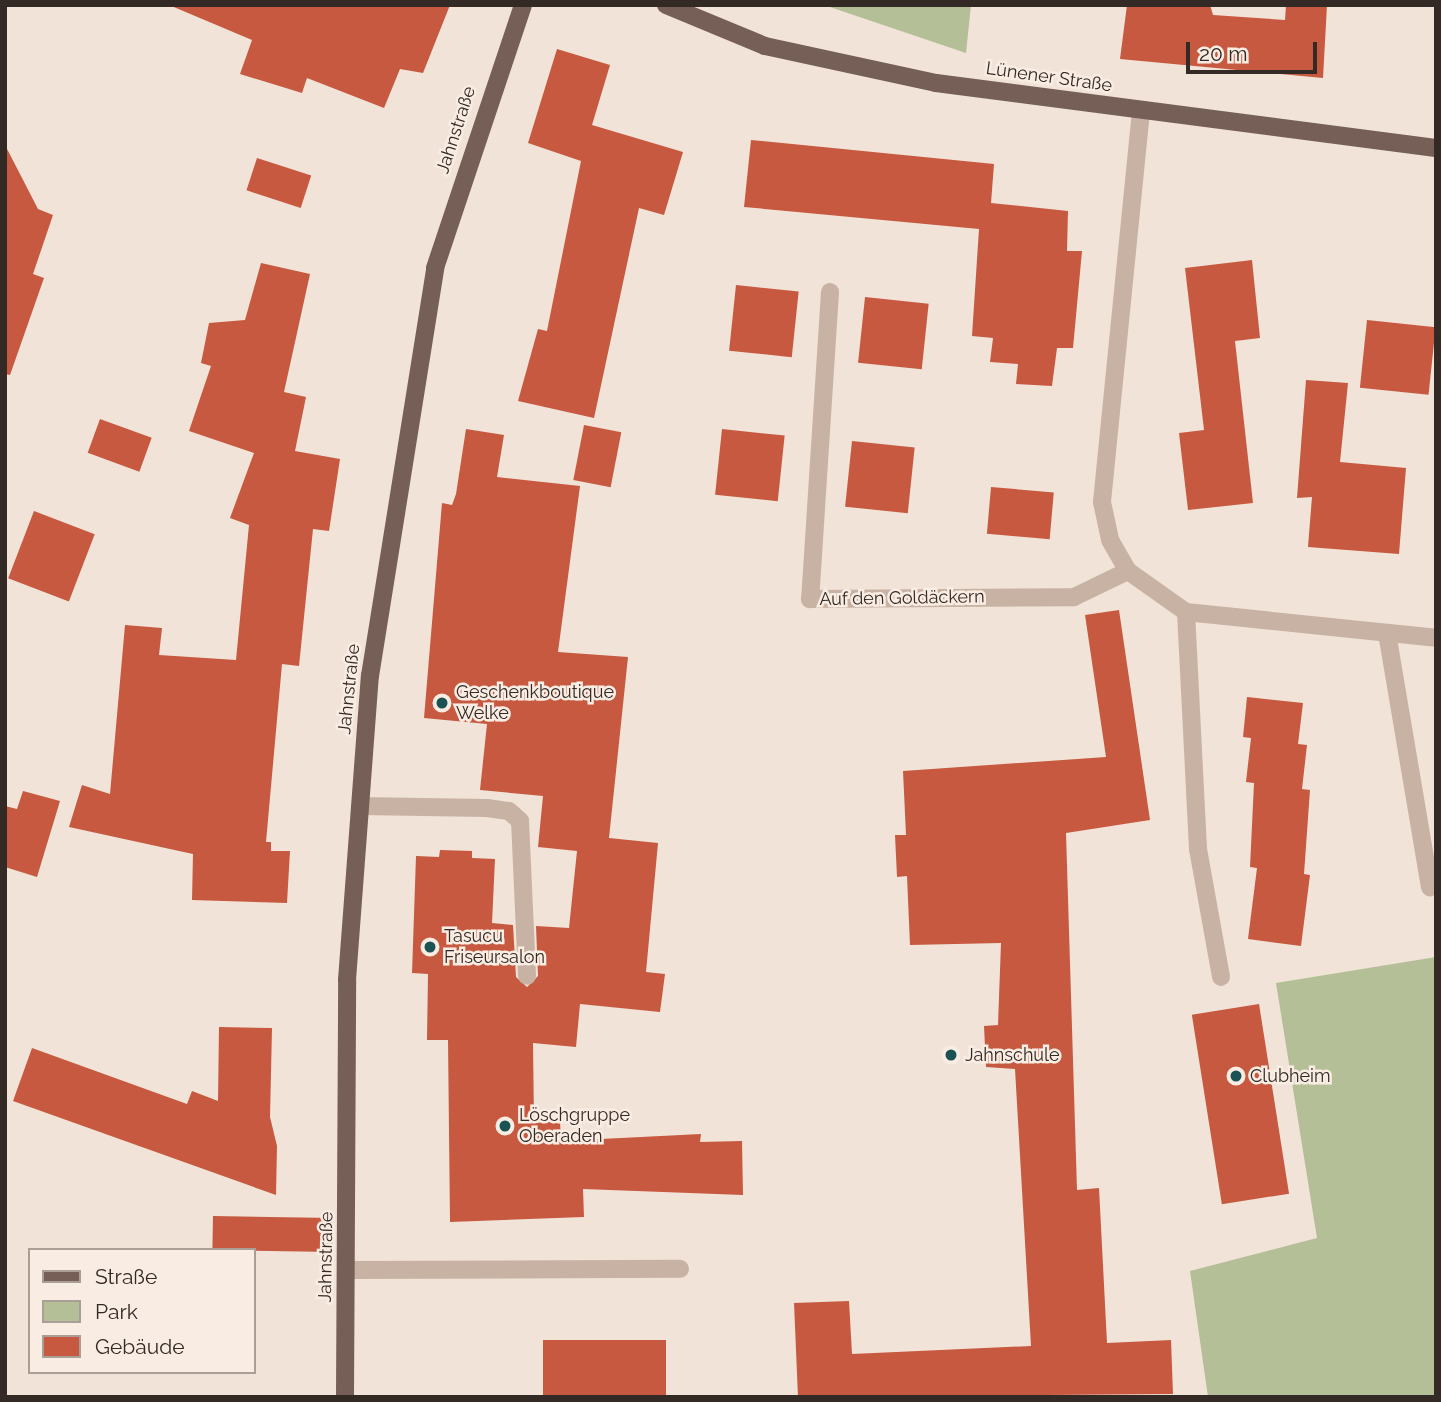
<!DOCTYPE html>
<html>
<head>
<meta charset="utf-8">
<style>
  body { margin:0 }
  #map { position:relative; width:1441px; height:1402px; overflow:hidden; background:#f1e3d7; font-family:Raleway,sans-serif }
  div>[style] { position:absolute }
  .green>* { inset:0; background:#b4bf97 }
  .building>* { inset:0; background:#c6593f; transform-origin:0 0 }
  .minor>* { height:18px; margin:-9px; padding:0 9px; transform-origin:9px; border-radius:9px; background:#c8b2a3 }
  .major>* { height:18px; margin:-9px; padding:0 9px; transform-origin:9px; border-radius:9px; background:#755f56 }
  .dots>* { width:19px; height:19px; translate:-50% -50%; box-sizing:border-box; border:4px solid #f9ede3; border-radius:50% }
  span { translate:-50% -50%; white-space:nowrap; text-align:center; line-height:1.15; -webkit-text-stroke:5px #f9ede3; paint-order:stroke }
  .street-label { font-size:18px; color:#332925 }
  .poi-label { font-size:18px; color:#332925 }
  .left { translate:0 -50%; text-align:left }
  .frame { position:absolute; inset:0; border:7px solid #332925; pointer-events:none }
  .legend { position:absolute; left:28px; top:1248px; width:228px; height:126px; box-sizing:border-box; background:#f9ede3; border:2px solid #aa9f97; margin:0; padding:9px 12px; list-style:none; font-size:21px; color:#332925 }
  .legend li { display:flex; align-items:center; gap:14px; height:35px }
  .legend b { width:35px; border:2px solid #aa9f97 }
  .scale { position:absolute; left:1186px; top:42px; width:131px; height:32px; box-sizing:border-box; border:4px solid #332925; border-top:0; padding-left:9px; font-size:21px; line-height:24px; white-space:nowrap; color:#332925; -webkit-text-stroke:5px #f9ede3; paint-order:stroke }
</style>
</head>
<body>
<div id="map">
  <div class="green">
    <div style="clip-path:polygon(824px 5px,971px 5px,966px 53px)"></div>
    <div style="clip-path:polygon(1436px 957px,1436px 1397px,1208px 1397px,1190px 1271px,1317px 1238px,1276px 983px)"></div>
  </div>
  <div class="building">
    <div style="clip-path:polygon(169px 5px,450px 5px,423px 73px,400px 69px,384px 108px,307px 78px,302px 93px,240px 74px,252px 40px)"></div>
    <div style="clip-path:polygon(1127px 5px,1210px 5px,1213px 15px,1285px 20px,1286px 5px,1327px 5px,1323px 78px,1120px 59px)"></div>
    <div style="clip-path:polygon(557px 49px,610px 65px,592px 125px,683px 152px,664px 215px,639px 208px,594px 418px,518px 401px,538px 329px,547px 331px,581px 161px,528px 143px)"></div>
    <div style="clip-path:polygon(751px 140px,994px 164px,991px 203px,1068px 211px,1067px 251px,1082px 251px,1073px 348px,1057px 348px,1052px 386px,1016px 384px,1018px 364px,990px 362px,993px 338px,972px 336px,979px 229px,744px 207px)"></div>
    <div style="clip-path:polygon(5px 145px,38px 209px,53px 215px,33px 274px,44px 278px,10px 375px,5px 374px)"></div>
    <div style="left:257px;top:158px;width:57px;height:34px;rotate:18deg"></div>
    <div style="clip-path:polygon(1252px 260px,1260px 338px,1235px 341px,1253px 503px,1188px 510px,1179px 433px,1204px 430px,1185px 268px)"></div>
    <div style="clip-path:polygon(261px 263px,310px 274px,284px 392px,306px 397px,295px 451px,340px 459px,329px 531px,313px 529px,299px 666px,282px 664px,266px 842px,271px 842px,271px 851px,290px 851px,287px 903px,192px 900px,193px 854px,69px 827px,82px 785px,110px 794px,125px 625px,162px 628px,159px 655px,236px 660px,249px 525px,230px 518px,254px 453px,189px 431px,211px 366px,201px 363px,209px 323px,245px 320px)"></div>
    <div style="left:736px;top:285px;width:63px;height:66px;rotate:6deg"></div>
    <div style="left:865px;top:297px;width:64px;height:66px;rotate:6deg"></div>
    <div style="left:1367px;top:320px;width:69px;height:68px;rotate:6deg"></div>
    <div style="clip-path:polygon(1306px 380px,1348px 383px,1340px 462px,1406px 468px,1399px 554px,1308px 547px,1312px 497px,1297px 498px)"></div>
    <div style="left:100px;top:419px;width:55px;height:36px;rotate:20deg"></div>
    <div style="left:584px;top:425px;width:38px;height:56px;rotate:11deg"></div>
    <div style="clip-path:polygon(466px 429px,504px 435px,497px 477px,580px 486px,558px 652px,628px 657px,609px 838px,658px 843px,646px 972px,665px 974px,660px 1012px,580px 1004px,576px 1047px,533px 1043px,534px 1123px,560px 1121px,561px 1141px,701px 1134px,700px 1142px,742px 1141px,743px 1195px,583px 1189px,584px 1217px,450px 1222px,448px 1040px,427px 1040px,428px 974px,412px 973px,416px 856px,439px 857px,440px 850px,472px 851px,472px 858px,495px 859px,492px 923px,513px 925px,516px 977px,527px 987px,538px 976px,536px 926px,569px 928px,577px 851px,538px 847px,543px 796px,480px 790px,487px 724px,424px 718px,442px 503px,452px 505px,456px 494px)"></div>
    <div style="left:722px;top:429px;width:63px;height:66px;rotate:6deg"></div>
    <div style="left:852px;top:441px;width:63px;height:66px;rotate:6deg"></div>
    <div style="left:991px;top:487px;width:63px;height:47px;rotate:5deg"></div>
    <div style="left:34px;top:511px;width:65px;height:72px;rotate:21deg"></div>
    <div style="clip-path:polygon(1119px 610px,1150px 820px,1066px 833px,1077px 1190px,1099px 1188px,1107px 1343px,1171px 1340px,1173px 1394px,798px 1397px,794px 1303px,849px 1301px,852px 1354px,1031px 1346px,1015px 1069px,986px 1067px,984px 1026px,998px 1025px,1001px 943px,910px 945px,907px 876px,897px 877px,895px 835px,906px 835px,903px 771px,1106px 757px,1085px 615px)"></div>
    <div style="clip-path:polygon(1247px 697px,1303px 703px,1298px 744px,1307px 745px,1302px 789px,1310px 790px,1304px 874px,1310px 875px,1301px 946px,1248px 939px,1257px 868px,1250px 867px,1254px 783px,1246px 782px,1251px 738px,1243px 737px)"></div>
    <div style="clip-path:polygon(23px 791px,60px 801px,37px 877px,5px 867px,5px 806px,17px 809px)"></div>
    <div style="left:1259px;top:1004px;width:192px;height:68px;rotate:81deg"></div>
    <div style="clip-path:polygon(219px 1027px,272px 1028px,270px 1117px,277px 1146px,276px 1195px,13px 1101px,32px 1048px,187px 1104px,192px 1091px,218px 1101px)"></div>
    <div style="left:213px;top:1216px;width:120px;height:34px;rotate:1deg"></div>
    <div style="left:666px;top:1340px;width:57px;height:123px;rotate:90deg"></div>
  </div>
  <div class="minor">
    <div style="left:1141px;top:111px;width:393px;rotate:95.7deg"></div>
    <div style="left:1102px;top:502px;width:39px;rotate:78deg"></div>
    <div style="left:1110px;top:540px;width:36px;rotate:60deg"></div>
    <div style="left:1128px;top:571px;width:71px;rotate:35.3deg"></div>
    <div style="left:1186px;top:612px;width:251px;rotate:5.9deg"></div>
    <div style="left:830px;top:292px;width:308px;rotate:93.7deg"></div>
    <div style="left:810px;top:599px;width:264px;rotate:-0.4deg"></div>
    <div style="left:1074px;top:597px;width:60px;rotate:-25.7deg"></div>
    <div style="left:1186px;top:612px;width:237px;rotate:87.1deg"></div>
    <div style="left:1198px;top:849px;width:130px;rotate:79.8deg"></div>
    <div style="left:1387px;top:633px;width:258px;rotate:80.4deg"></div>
    <div style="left:360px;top:806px;width:127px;rotate:0.9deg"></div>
    <div style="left:487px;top:808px;width:22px;rotate:8deg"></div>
    <div style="left:509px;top:811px;width:15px;rotate:42deg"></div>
    <div style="left:520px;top:821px;width:155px;rotate:87.4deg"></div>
    <div style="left:347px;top:1270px;width:333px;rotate:-0.2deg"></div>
  </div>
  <div class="major">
    <div style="left:666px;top:5px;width:107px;rotate:22.5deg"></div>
    <div style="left:765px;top:46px;width:175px;rotate:12.2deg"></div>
    <div style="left:936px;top:83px;width:504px;rotate:7.41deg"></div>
    <div style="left:345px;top:1397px;width:417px;rotate:-89.7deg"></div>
    <div style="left:347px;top:980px;width:305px;rotate:-85.7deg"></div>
    <div style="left:370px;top:676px;width:413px;rotate:-80.9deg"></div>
    <div style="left:435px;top:268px;width:277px;rotate:-71.5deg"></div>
  </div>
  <div class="dots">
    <div style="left:442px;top:703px;background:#1b5354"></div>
    <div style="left:430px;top:947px;background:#1b5354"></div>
    <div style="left:951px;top:1055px;background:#1b5354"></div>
    <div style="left:1236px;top:1076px;background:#1b5354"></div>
    <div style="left:505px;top:1126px;background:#1b5354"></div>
  </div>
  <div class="street-label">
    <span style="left:1049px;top:77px;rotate:8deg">Lünener Straße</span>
    <span style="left:456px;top:130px;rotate:-72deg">Jahnstraße</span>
    <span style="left:902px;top:598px;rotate:-1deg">Auf den Goldäckern</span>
    <span style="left:349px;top:689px;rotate:-84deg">Jahnstraße</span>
    <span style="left:326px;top:1257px;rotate:-89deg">Jahnstraße</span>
  </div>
  <div class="poi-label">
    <span class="left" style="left:456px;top:703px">Geschenkboutique<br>Welke</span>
    <span class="left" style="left:444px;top:947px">Tasucu<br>Friseursalon</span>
    <span class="left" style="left:965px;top:1055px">Jahnschule</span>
    <span class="left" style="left:1250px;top:1076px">Clubheim</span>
    <span class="left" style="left:519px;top:1126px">Löschgruppe<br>Oberaden</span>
  </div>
  <div class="frame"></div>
  <ul class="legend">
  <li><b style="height:9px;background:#755f56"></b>Straße</li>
  <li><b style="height:19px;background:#b4bf97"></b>Park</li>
  <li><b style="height:19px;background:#c6593f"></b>Gebäude</li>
  </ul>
  <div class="scale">20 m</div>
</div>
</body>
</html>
